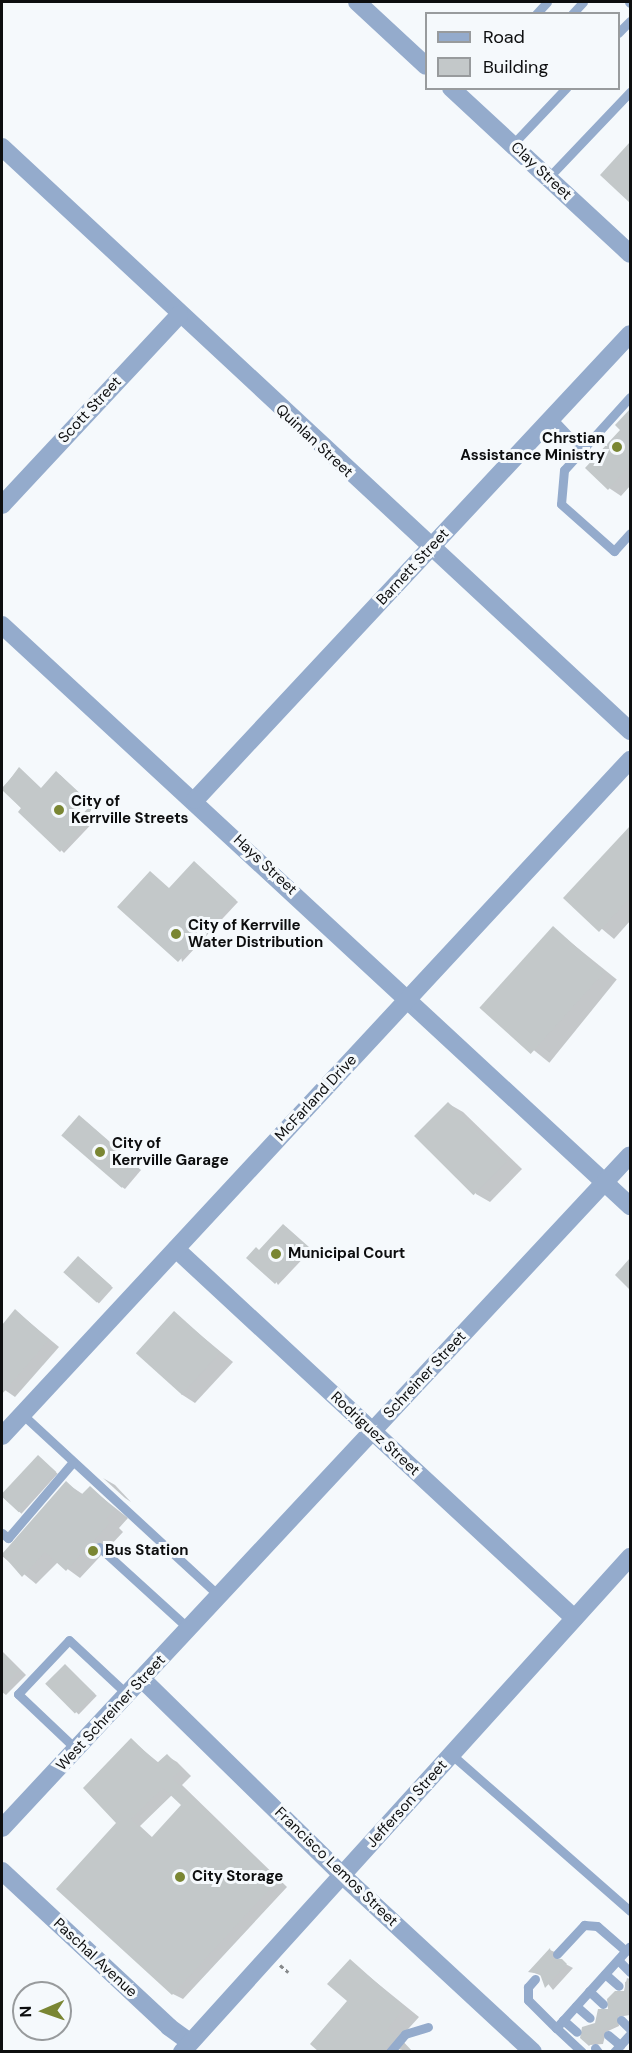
<!DOCTYPE html>
<html>
<head>
<meta charset="utf-8">
<style>
  body { margin:0 }
  #map { position:relative; width:632px; height:2053px; overflow:hidden; background:#f5f9fc; font-family:"DM Sans",sans-serif }
  div>[style] { position:absolute }
  .shadow>* { inset:0; background:#0003; transform-origin:0 0 }
  .building>* { inset:0; background:#c3c8c9; transform-origin:0 0 }
  .path>* { height:3px; margin-top:-1.5px; transform-origin:0; background:repeating-linear-gradient(90deg,#878a8c 0 4.5px,transparent 0 7.5px) }
  .service>* { height:9px; margin:-4.5px; padding:0 4.5px; transform-origin:4.5px; border-radius:4.5px; background:#94abcc }
  .minor>* { height:18px; margin:-9px; padding:0 9px; transform-origin:9px; border-radius:9px; background:#94abcc }
  .dots>* { width:16px; height:16px; translate:-50% -50%; box-sizing:border-box; border:3px solid #f5f9fc; border-radius:50% }
  span { translate:-50% -50%; white-space:nowrap; text-align:center; line-height:1.15; -webkit-text-stroke:6px #f5f9fc; paint-order:stroke }
  .street-label { font-size:15px; color:#0d0e0f }
  .poi-label { font-size:15px; color:#0d0e0f; font-weight:700 }
  .right { translate:-100% -50%; text-align:right }
  .left { translate:0 -50%; text-align:left }
  .frame { position:absolute; inset:0; border:3px solid #0d0e0f; pointer-events:none }
  .legend { position:absolute; left:425px; top:12px; width:195px; height:78px; box-sizing:border-box; background:#f5f9fc; border:2px solid #989b9d; margin:0; padding:8px 10px; list-style:none; font-size:18px; color:#0d0e0f }
  .legend li { display:flex; align-items:center; gap:12px; height:30px }
  .legend b { width:30px; border:2px solid #989b9d }
  .north { position:absolute; left:12px; top:1981px; width:60px; height:60px; box-sizing:border-box; background:#f5f9fc; border:2px solid #989b9d; border-radius:50%; rotate:268deg; font-size:16px; font-weight:700; line-height:24px; text-align:center; color:#0d0e0f }
  .north::after { content:''; display:block; margin:auto; width:21px; height:27px; background:#7a8633; clip-path:polygon(50% 0,100% 100%,50% 72%,0 100%) }
</style>
</head>
<body>
<div id="map">
  <div class="shadow">
    <div style="clip-path:polygon(630px 144px,630px 201px,603px 174px)"></div>
    <div style="clip-path:polygon(630px 411px,630px 486px,621px 496px,609px 488px,622px 430px,618px 425px)"></div>
    <div style="clip-path:polygon(19px 769px,41px 789px,60px 775px,101px 814px,64px 853px,2px 788px)"></div>
    <div style="clip-path:polygon(630px 828px,630px 921px,614px 939px,565px 898px)"></div>
    <div style="clip-path:polygon(197px 865px,238px 902px,182px 962px,169px 890px)"></div>
    <div style="left:553px;top:928px;width:82px;height:107px;rotate:39deg"></div>
    <div style="clip-path:polygon(449px 1104px,463px 1112px,522px 1169px,490px 1202px,476px 1194px)"></div>
    <div style="clip-path:polygon(83px 1119px,141px 1170px,125px 1189px,122px 1187px)"></div>
    <div style="clip-path:polygon(286px 1227px,311px 1250px,278px 1285px,260px 1251px)"></div>
    <div style="left:81px;top:1259px;width:43px;height:21px;rotate:42deg"></div>
    <div style="clip-path:polygon(16px 1311px,59px 1347px,15px 1397px,2px 1388px,2px 1327px)"></div>
    <div style="clip-path:polygon(174px 1313px,233px 1362px,195px 1403px,181px 1394px)"></div>
    <div style="left:39px;top:1457px;width:25px;height:54px;rotate:42deg"></div>
    <div style="clip-path:polygon(103px 1478px,115px 1485px,131px 1502px,125px 1498px)"></div>
    <div style="clip-path:polygon(66px 1483px,84px 1495px,90px 1488px,128px 1518px,119px 1528px,123px 1532px,80px 1578px,58px 1562px,36px 1584px,2px 1556px)"></div>
    <div style="clip-path:polygon(2px 1651px,26px 1675px,6px 1695px,2px 1692px)"></div>
    <div style="left:68px;top:1668px;width:40px;height:26px;rotate:44deg"></div>
    <div style="clip-path:polygon(evenodd,131px 1740px,159px 1763px,167px 1756px,177px 1762px,191px 1776px,182px 1785px,287px 1887px,183px 1999px,173px 1994px,118px 1823px,131px 1740px,172px 1795px,183px 1805px,153px 1838px,140px 1826px,172px 1795px)"></div>
    <div style="clip-path:polygon(550px 1950px,557px 1953px,558px 1960px,573px 1968px,553px 1990px,542px 1976px,530px 1971px)"></div>
    <div style="clip-path:polygon(350px 1961px,419px 2017px,400px 2038px,413px 2052px,392px 2048px,388px 2052px,321px 2052px,349px 2001px)"></div>
    <div style="clip-path:polygon(630px 1980px,630px 2015px,618px 2017px,619px 2026px,606px 2032px,603px 2044px,590px 2045px,596px 2024px,625px 1992px,625px 1982px)"></div>
  </div>
  <div class="building">
    <div style="clip-path:polygon(630px 142px,630px 203px,600px 175px)"></div>
    <div style="clip-path:polygon(630px 409px,630px 465px,608px 490px,585px 468px,620px 430px,615px 425px)"></div>
    <div style="clip-path:polygon(19px 767px,41px 788px,56px 771px,99px 811px,60px 852px,18px 812px,21px 808px,2px 790px)"></div>
    <div style="clip-path:polygon(630px 826px,630px 898px,599px 932px,563px 898px)"></div>
    <div style="clip-path:polygon(194px 861px,236px 900px,178px 962px,117px 907px,150px 871px,169px 888px)"></div>
    <div style="left:553px;top:926px;width:69px;height:110px;rotate:42deg"></div>
    <div style="left:448px;top:1102px;width:84px;height:48px;rotate:45deg"></div>
    <div style="left:79px;top:1115px;width:80px;height:27px;rotate:41deg"></div>
    <div style="clip-path:polygon(283px 1224px,309px 1247px,275px 1284px,246px 1258px,256px 1247px,259px 1250px)"></div>
    <div style="left:78px;top:1256px;width:45px;height:22px;rotate:42deg"></div>
    <div style="clip-path:polygon(630px 1258px,630px 1290px,615px 1275px)"></div>
    <div style="clip-path:polygon(15px 1309px,49px 1340px,2px 1394px,2px 1325px)"></div>
    <div style="left:174px;top:1311px;width:62px;height:57px;rotate:42deg"></div>
    <div style="left:38px;top:1455px;width:25px;height:55px;rotate:43deg"></div>
    <div style="clip-path:polygon(66px 1481px,81px 1495px,90px 1486px,115px 1509px,106px 1519px,110px 1523px,66px 1571px,45px 1552px,22px 1577px,2px 1554px)"></div>
    <div style="clip-path:polygon(2px 1652px,20px 1670px,2px 1688px)"></div>
    <div style="left:65px;top:1664px;width:42px;height:28px;rotate:45deg"></div>
    <div style="clip-path:polygon(evenodd,131px 1738px,157px 1763px,167px 1754px,182px 1769px,172px 1778px,278px 1880px,172px 1995px,56px 1889px,116px 1823px,83px 1788px,131px 1738px,163px 1788px,181px 1805px,151px 1838px,131px 1819px,163px 1788px)"></div>
    <div style="clip-path:polygon(550px 1948px,552px 1958px,562px 1959px,567px 1964px,545px 1988px,540px 1974px,528px 1972px)"></div>
    <div style="clip-path:polygon(350px 1959px,405px 2008px,387px 2029px,395px 2036px,383px 2052px,319px 2052px,310px 2044px,347px 2001px,327px 1984px)"></div>
    <div style="clip-path:polygon(627px 1978px,630px 1979px,630px 2010px,626px 2015px,617px 2015px,617px 2025px,603px 2030px,600px 2043px,594px 2041px,589px 2046px,580px 2038px,582px 2027px,595px 2023px,598px 2009px,608px 2009px,607px 1999px,615px 1991px,624px 1991px)"></div>
  </div>
  <div class="path">
    <div style="left:280px;top:1965px;width:11px;rotate:41deg"></div>
  </div>
  <div class="service">
    <div style="left:629px;top:2px;width:1px;rotate:45deg"></div>
    <div style="left:536px;top:14px;width:16px;rotate:-47deg"></div>
    <div style="left:572px;top:14px;width:16px;rotate:-47deg"></div>
    <div style="left:618px;top:33px;width:17px;rotate:-45deg"></div>
    <div style="left:512px;top:145px;width:79px;rotate:-46.5deg"></div>
    <div style="left:548px;top:178px;width:119px;rotate:-46.4deg"></div>
    <div style="left:630px;top:397px;width:98px;rotate:132.1deg"></div>
    <div style="left:564px;top:470px;width:34px;rotate:95deg"></div>
    <div style="left:561px;top:504px;width:71px;rotate:41.6deg"></div>
    <div style="left:614px;top:551px;width:24px;rotate:-48deg"></div>
    <div style="left:552px;top:418px;width:44px;rotate:46.8deg"></div>
    <div style="left:22px;top:1414px;width:268px;rotate:42.7deg"></div>
    <div style="left:2px;top:1533px;width:8px;rotate:40deg"></div>
    <div style="left:8px;top:1538px;width:100px;rotate:-49.5deg"></div>
    <div style="left:99px;top:1547px;width:122px;rotate:42.3deg"></div>
    <div style="left:76px;top:1749px;width:80px;rotate:-136.5deg"></div>
    <div style="left:18px;top:1694px;width:74px;rotate:-46.6deg"></div>
    <div style="left:69px;top:1640px;width:81px;rotate:43deg"></div>
    <div style="left:452px;top:1755px;width:237px;rotate:41.2deg"></div>
    <div style="left:557px;top:1954px;width:40px;rotate:-47deg"></div>
    <div style="left:584px;top:1925px;width:13px;rotate:4deg"></div>
    <div style="left:597px;top:1926px;width:38px;rotate:41deg"></div>
    <div style="left:618px;top:1960px;width:17px;rotate:45deg"></div>
    <div style="left:605px;top:1974px;width:18px;rotate:41deg"></div>
    <div style="left:535px;top:1979px;width:11px;rotate:131deg"></div>
    <div style="left:528px;top:1987px;width:13px;rotate:90deg"></div>
    <div style="left:528px;top:2000px;width:40px;rotate:45deg"></div>
    <div style="left:589px;top:1991px;width:19px;rotate:43deg"></div>
    <div style="left:576px;top:2006px;width:18px;rotate:41deg"></div>
    <div style="left:563px;top:2020px;width:18px;rotate:41deg"></div>
    <div style="left:621px;top:2020px;width:13px;rotate:45deg"></div>
    <div style="left:608px;top:2035px;width:16px;rotate:40deg"></div>
    <div style="left:595px;top:2048px;width:5px;rotate:53deg"></div>
    <div style="left:390px;top:2052px;width:23px;rotate:-50deg"></div>
    <div style="left:405px;top:2034px;width:24px;rotate:-17deg"></div>
    <div style="left:582px;top:2052px;width:35px;rotate:-137deg"></div>
    <div style="left:556px;top:2028px;width:110px;rotate:-47.9deg"></div>
    <div style="left:614px;top:2052px;width:24px;rotate:-48deg"></div>
  </div>
  <div class="minor">
    <div style="left:357px;top:2px;width:94px;rotate:42.8deg"></div>
    <div style="left:451px;top:88px;width:244px;rotate:42.8deg"></div>
    <div style="left:2px;top:147px;width:858px;rotate:42.92deg"></div>
    <div style="left:2px;top:505px;width:260px;rotate:-47deg"></div>
    <div style="left:2px;top:625px;width:856px;rotate:42.77deg"></div>
    <div style="left:195px;top:800px;width:637px;rotate:-46.97deg"></div>
    <div style="left:176px;top:1249px;width:543px;rotate:42.83deg"></div>
    <div style="left:2px;top:1436px;width:923px;rotate:-47.11deg"></div>
    <div style="left:142px;top:1679px;width:280px;rotate:44.4deg"></div>
    <div style="left:342px;top:1875px;width:260px;rotate:42.8deg"></div>
    <div style="left:2px;top:1828px;width:920px;rotate:-46.98deg"></div>
    <div style="left:2px;top:1871px;width:229px;rotate:43deg"></div>
    <div style="left:169px;top:2027px;width:26px;rotate:36deg"></div>
    <div style="left:182px;top:2052px;width:668px;rotate:-47.85deg"></div>
  </div>
  <div class="dots">
    <div style="left:617px;top:447px;background:#7a8633"></div>
    <div style="left:59px;top:810px;background:#7a8633"></div>
    <div style="left:176px;top:934px;background:#7a8633"></div>
    <div style="left:100px;top:1152px;background:#7a8633"></div>
    <div style="left:276px;top:1254px;background:#7a8633"></div>
    <div style="left:93px;top:1551px;background:#7a8633"></div>
    <div style="left:180px;top:1877px;background:#7a8633"></div>
  </div>
  <div class="street-label">
    <span style="left:541px;top:171px;rotate:43deg">Clay Street</span>
    <span style="left:90px;top:410px;rotate:-47deg">Scott Street</span>
    <span style="left:314px;top:441px;rotate:43deg">Quinlan Street</span>
    <span style="left:413px;top:567px;rotate:-47deg">Barnett Street</span>
    <span style="left:265px;top:865px;rotate:43deg">Hays Street</span>
    <span style="left:316px;top:1098px;rotate:-47deg">McFarland Drive</span>
    <span style="left:425px;top:1375px;rotate:-47deg">Schreiner Street</span>
    <span style="left:375px;top:1434px;rotate:43deg">Rodriguez Street</span>
    <span style="left:111px;top:1713px;rotate:-47deg">West Schreiner Street</span>
    <span style="left:407px;top:1804px;rotate:-48deg">Jefferson Street</span>
    <span style="left:336px;top:1867px;rotate:44deg">Francisco Lemos Street</span>
    <span style="left:95px;top:1958px;rotate:43deg">Paschal Avenue</span>
  </div>
  <div class="poi-label">
    <span class="right" style="left:605px;top:447px">Chrstian<br>Assistance Ministry</span>
    <span class="left" style="left:71px;top:810px">City of<br>Kerrville Streets</span>
    <span class="left" style="left:188px;top:934px">City of Kerrville<br>Water Distribution</span>
    <span class="left" style="left:112px;top:1152px">City of<br>Kerrville Garage</span>
    <span class="left" style="left:288px;top:1254px">Municipal Court</span>
    <span class="left" style="left:105px;top:1551px">Bus Station</span>
    <span class="left" style="left:192px;top:1877px">City Storage</span>
  </div>
  <div class="frame"></div>
  <ul class="legend">
  <li><b style="height:8px;background:#94abcc"></b>Road</li>
  <li><b style="height:16px;background:#c3c8c9"></b>Building</li>
  </ul>
  <div class="north">N</div>
</div>
</body>
</html>
